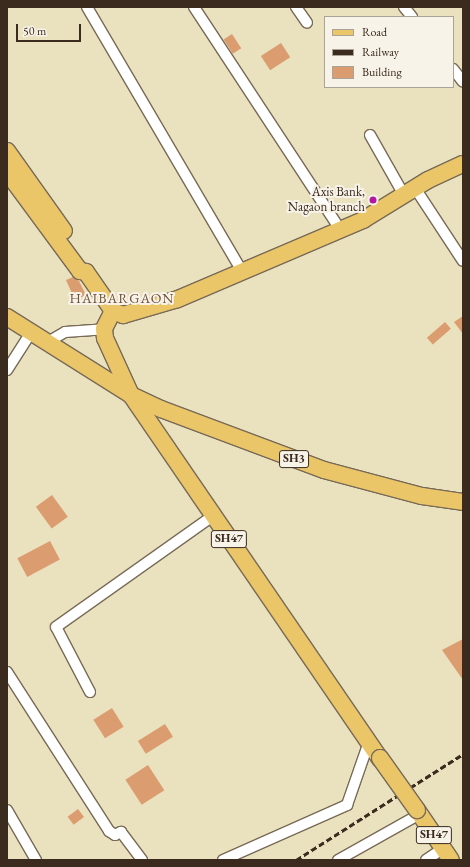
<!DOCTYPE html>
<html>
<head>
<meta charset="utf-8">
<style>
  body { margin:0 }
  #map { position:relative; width:470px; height:867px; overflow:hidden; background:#eae1bf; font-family:"EB Garamond",serif }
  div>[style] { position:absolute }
  .building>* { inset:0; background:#db9d70; transform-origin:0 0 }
  .roads { filter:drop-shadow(1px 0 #786a56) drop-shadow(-1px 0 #786a56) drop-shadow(0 1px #786a56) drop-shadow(0 -1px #786a56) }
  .minor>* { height:10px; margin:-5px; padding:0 5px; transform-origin:5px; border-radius:5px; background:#fff }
  .primary>* { height:16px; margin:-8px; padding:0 8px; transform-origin:8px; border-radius:8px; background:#ebc669 }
  .rail>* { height:2.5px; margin-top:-1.25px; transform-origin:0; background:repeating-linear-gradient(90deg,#3b2a1e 0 6px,transparent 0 9px) }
  .bridges { filter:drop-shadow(1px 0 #786a56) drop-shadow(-1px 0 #786a56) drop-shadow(0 1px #786a56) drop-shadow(0 -1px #786a56) }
  .primary-bridge>* { height:16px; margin:-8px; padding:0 8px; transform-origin:8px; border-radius:8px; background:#ebc669 }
  .dots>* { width:11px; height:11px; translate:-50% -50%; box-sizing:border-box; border:2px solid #f7f3e8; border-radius:50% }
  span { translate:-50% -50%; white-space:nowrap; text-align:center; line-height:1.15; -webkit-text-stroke:4px #f7f3e8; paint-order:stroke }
  .shield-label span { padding:1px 3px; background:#f7f3e8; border:1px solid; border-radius:3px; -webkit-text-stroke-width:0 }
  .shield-label { font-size:12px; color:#3b2a1e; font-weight:700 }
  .poi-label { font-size:13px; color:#3b2a1e }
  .right { translate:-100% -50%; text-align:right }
  .neighbourhood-label { font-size:14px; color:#73523b; letter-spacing:1px }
  .frame { position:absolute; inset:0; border:8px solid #3b2a1e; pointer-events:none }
  .legend { position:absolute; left:324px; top:16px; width:130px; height:72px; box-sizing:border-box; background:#f7f3e8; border:1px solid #aca397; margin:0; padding:5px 7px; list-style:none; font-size:12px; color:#3b2a1e }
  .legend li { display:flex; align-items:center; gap:8px; height:20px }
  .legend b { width:20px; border:1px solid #aca397 }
  .scale { position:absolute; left:16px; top:24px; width:65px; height:18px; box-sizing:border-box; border:2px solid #3b2a1e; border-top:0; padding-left:5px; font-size:12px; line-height:14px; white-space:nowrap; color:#3b2a1e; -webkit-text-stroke:3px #f7f3e8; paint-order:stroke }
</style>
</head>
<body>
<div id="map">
  <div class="building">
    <div style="left:232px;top:34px;width:17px;height:10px;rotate:57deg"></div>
    <div style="left:281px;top:43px;width:17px;height:24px;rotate:57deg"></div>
    <div style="clip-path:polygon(73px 277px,79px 281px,86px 295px,75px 300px,66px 280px)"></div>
    <div style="clip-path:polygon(463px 316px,463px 334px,454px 322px)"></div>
    <div style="left:445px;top:322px;width:9px;height:24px;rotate:49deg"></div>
    <div style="left:52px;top:495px;width:27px;height:20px;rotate:54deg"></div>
    <div style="left:50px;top:541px;width:21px;height:37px;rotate:62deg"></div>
    <div style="clip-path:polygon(463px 639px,463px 680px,442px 650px)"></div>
    <div style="left:112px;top:708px;width:22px;height:22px;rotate:58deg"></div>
    <div style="left:165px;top:724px;width:15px;height:32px;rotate:58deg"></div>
    <div style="left:148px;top:765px;width:30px;height:27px;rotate:57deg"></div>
    <div style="left:78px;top:809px;width:10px;height:13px;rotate:53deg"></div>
  </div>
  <div class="roads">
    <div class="minor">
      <div style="left:87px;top:7px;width:306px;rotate:59.6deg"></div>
      <div style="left:194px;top:7px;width:266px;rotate:56.7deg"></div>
      <div style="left:296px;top:7px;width:19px;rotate:55deg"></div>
      <div style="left:404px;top:7px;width:13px;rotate:51deg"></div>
      <div style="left:453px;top:69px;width:16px;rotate:52deg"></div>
      <div style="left:370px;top:135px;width:69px;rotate:60.5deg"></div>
      <div style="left:415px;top:188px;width:87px;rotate:56.7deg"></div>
      <div style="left:46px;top:343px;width:22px;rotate:-30deg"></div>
      <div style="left:65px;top:332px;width:39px;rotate:-4deg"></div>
      <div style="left:7px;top:370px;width:43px;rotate:-57.4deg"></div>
      <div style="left:7px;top:672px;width:189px;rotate:57.3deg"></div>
      <div style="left:109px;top:831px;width:7px;rotate:34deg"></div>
      <div style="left:115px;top:835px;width:7px;rotate:-27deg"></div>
      <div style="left:121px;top:832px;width:35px;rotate:53deg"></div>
      <div style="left:90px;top:692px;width:73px;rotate:-117.6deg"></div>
      <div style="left:56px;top:627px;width:192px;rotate:-35.3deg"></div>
      <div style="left:7px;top:810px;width:58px;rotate:59.9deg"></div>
      <div style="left:223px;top:860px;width:136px;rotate:-23.9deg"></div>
      <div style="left:347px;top:805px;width:67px;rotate:-70.8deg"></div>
      <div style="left:338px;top:860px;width:94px;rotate:-29.3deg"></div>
      <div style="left:426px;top:860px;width:22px;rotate:-34deg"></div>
    </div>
    <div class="primary">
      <div style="left:7px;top:151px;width:98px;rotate:54.5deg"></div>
      <div style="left:7px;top:172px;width:123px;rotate:53.6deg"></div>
      <div style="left:80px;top:271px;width:6px;rotate:9deg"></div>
      <div style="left:86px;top:272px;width:47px;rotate:55.3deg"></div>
      <div style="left:113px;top:311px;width:11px;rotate:22deg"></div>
      <div style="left:123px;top:315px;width:57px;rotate:-16.2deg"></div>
      <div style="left:178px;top:299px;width:201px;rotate:-23.1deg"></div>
      <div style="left:363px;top:220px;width:76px;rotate:-31.6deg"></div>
      <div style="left:428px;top:180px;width:38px;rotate:-25deg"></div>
      <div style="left:113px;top:311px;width:20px;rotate:117deg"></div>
      <div style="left:104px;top:329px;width:9px;rotate:84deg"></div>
      <div style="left:105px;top:338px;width:63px;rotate:65.5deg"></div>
      <div style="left:131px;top:395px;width:440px;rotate:55.6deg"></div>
      <div style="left:7px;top:317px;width:146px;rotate:32.2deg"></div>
      <div style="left:131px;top:395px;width:33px;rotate:25deg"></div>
      <div style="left:161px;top:409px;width:174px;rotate:20.5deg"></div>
      <div style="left:324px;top:470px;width:101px;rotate:14.9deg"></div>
      <div style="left:422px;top:496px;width:41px;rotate:8.3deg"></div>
      <div style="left:417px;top:810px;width:60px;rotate:55.8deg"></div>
    </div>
  </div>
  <div class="rail">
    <div style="left:296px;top:860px;width:198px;rotate:-32.4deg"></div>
  </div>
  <div class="bridges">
    <div class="primary-bridge">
      <div style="left:380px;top:758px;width:64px;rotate:54.6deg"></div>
    </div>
  </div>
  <div class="dots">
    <div style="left:373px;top:200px;background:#b5179e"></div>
  </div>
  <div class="shield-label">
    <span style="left:294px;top:459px">SH3</span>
    <span style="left:229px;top:539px">SH47</span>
    <span style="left:434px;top:835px">SH47</span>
  </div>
  <div class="poi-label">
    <span class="right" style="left:365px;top:200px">Axis Bank,<br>Nagaon branch</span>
  </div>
  <div class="neighbourhood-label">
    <span style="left:122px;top:298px">HAIBARGAON</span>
  </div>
  <div class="frame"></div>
  <ul class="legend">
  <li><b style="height:5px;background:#ebc669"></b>Road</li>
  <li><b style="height:5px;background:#3b2a1e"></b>Railway</li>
  <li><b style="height:11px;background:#db9d70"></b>Building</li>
  </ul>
  <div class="scale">50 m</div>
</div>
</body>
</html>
